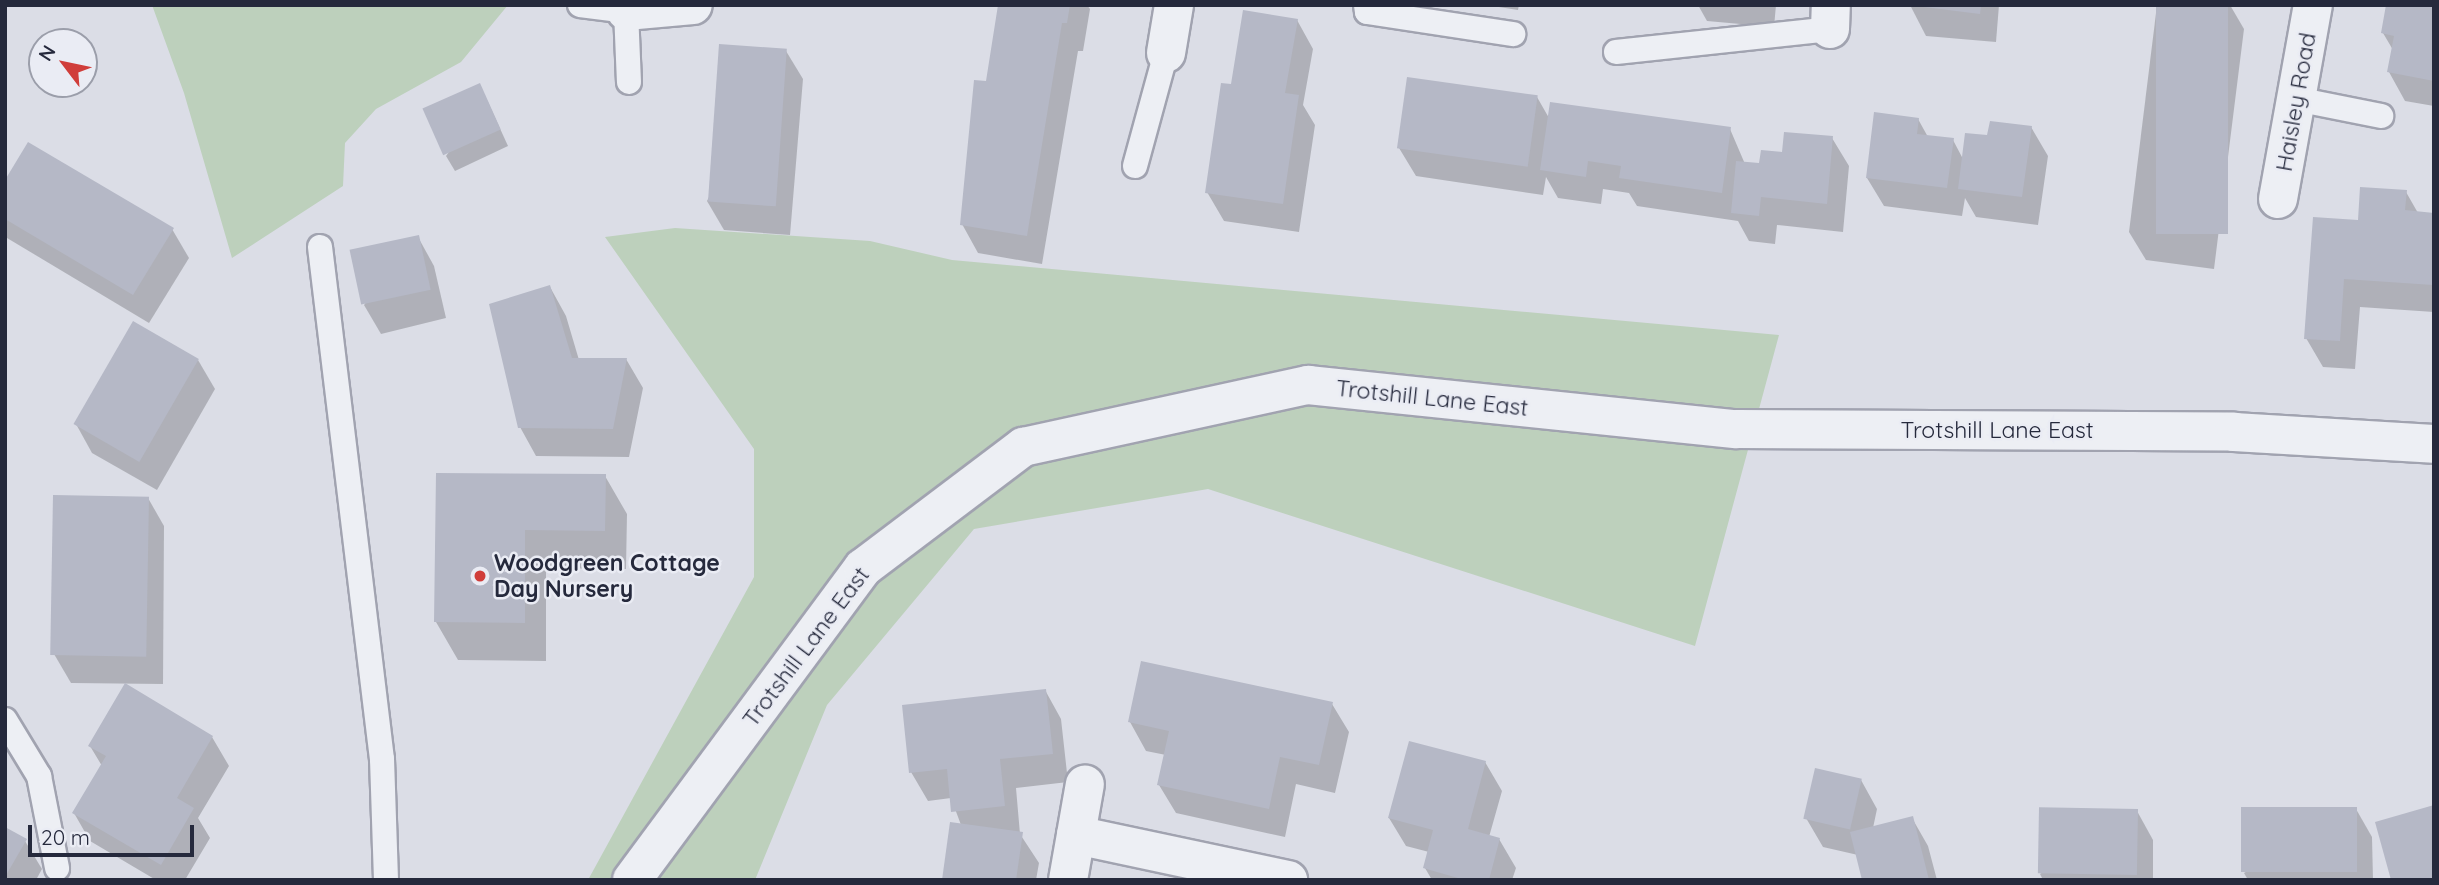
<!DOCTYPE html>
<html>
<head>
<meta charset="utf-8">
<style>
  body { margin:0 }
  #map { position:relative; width:2439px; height:885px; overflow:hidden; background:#dbdde6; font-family:Quicksand,sans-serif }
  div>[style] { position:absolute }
  .green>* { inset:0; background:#bdd0bc }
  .shadow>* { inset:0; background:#0003 }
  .building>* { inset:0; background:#b5b8c6; transform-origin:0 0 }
  .roads { filter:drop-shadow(2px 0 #a1a3b0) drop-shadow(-2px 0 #a1a3b0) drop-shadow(0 2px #a1a3b0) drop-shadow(0 -2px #a1a3b0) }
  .service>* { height:24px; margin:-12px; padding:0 12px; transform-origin:12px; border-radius:12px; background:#edeff4 }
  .minor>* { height:38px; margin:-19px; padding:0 19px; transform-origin:19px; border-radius:19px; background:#edeff4 }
  .dots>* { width:19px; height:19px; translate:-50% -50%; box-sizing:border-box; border:4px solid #eaecf4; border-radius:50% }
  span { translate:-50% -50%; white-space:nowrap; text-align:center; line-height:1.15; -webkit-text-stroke:5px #eaecf4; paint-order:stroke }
  .street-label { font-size:23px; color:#25293c }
  .poi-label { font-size:23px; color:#25293c; font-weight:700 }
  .left { translate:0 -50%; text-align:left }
  .frame { position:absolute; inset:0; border:7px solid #25293c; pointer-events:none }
  .north { position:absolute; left:28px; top:28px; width:70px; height:70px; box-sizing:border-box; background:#eaecf4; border:2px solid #9b9eaa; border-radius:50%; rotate:302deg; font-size:19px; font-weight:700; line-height:28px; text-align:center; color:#25293c }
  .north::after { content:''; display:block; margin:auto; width:24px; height:32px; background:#d03d3a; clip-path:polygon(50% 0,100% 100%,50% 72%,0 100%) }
  .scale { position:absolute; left:28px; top:825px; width:166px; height:32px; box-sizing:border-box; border:4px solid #25293c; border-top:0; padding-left:9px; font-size:21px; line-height:24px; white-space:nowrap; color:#25293c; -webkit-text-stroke:5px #eaecf4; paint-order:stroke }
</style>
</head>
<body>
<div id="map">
  <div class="green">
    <div style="clip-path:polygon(152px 5px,508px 5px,461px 62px,376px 109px,345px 143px,343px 186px,232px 258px,184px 93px)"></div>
    <div style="clip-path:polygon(675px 228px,870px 241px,952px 260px,1779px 335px,1695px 646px,1208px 489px,974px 529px,827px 705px,755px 880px,588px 880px,754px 577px,754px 449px,605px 237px)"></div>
  </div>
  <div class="shadow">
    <div style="clip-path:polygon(999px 5px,1087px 5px,1090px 9px,1083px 51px,1078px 51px,1042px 264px,978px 253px,962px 224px,975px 82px,987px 83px)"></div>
    <div style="clip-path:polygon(1486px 5px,1519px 5px,1518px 10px)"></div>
    <div style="clip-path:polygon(1698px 5px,1776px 5px,1774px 27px,1707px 21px)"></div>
    <div style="clip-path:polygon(1910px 5px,1999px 5px,1996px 42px,1926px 36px)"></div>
    <div style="clip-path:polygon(2157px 5px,2230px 5px,2244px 29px,2214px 269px,2146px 260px,2129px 232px)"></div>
    <div style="clip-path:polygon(2434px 5px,2434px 106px,2405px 101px,2389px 72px,2393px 50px,2383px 33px)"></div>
    <div style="clip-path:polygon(1297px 20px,1313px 49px,1303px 105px,1315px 125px,1299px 232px,1224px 221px,1207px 192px,1232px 86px)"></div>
    <div style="clip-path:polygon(786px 51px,803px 79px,790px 235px,724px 230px,707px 201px)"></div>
    <div style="clip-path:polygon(1537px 97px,1549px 118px,1730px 129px,1745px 164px,1761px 165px,1832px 138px,1849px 166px,1843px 232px,1777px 225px,1775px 244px,1749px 241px,1738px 221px,1637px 206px,1629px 193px,1603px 189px,1601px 204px,1558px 198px,1546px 177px,1543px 195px,1416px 176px,1399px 148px)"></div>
    <div style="clip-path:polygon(487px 100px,508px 146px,455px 171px,446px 156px)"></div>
    <div style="clip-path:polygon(1918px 119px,1928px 137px,1953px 140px,1963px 159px,1989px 137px,2031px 127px,2048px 156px,2038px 225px,1976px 217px,1965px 198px,1962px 216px,1884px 206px,1867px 178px)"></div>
    <div style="clip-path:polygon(5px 184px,172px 229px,189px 258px,149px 323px,7px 238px)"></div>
    <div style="clip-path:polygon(2406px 192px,2418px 213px,2434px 215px,2434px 312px,2360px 307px,2355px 369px,2323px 367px,2306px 338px,2360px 222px)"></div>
    <div style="clip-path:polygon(418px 237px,434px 266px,446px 318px,381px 334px,364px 305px)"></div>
    <div style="clip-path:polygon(550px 287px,566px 316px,579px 360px,626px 359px,643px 388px,629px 457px,536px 456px,520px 427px)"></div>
    <div style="clip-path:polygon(198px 360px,215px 389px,157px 490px,92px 453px,76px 424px)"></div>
    <div style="clip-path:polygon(437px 474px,605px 476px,627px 514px,626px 569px,546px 568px,546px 661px,458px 660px,436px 622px)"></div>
    <div style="clip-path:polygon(148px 498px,164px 526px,163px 684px,71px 683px,54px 654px)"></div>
    <div style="clip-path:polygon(1045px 690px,1061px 719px,1068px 782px,1016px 788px,1020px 834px,1039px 863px,1036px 880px,943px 880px,961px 825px,951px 798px,928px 801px,911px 772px)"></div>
    <div style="clip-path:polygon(1332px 704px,1349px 732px,1335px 793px,1296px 784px,1285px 837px,1176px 813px,1159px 785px,1166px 755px,1146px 751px,1130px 722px)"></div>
    <div style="clip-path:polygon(212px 737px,229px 766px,198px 818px,210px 838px,185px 880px,156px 880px,90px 841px,74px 813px,102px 766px,90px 746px)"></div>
    <div style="clip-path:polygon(1485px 762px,1502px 791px,1489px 837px,1499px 839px,1516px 868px,1512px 880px,1432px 880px,1425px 868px,1429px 852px,1406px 846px,1389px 818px)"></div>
    <div style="clip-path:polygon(1861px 780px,1877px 809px,1873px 828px,1912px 818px,1928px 846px,1937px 880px,1864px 880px,1858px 855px,1823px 847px,1806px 818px)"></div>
    <div style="clip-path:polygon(2356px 809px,2372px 837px,2373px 880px,2248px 880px,2244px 873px)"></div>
    <div style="clip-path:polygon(2137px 811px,2153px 840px,2153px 880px,2043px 880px,2040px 874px)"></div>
    <div style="clip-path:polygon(5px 829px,25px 841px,42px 869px,36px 880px,5px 880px)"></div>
  </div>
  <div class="building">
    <div style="clip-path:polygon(998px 5px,1070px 5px,1067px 23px,1062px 23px,1027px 236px,960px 225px,974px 80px,986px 81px)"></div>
    <div style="clip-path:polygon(1908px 5px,1981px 5px,1980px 14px)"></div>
    <div style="left:2156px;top:5px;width:72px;height:229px"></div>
    <div style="clip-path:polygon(2386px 5px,2434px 5px,2434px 81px,2387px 72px,2394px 36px,2381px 33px)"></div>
    <div style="clip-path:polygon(1243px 10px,1298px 19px,1285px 93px,1299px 95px,1283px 204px,1205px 193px,1221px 83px,1231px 84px)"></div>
    <div style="left:719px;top:44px;width:68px;height:158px;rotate:4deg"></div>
    <div style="left:1407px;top:77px;width:132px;height:72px;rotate:8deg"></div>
    <div style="left:480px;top:83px;width:51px;height:63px;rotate:66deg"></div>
    <div style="clip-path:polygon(1550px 102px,1731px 127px,1722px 193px,1619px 178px,1621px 166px,1588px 161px,1586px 177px,1540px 170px)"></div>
    <div style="clip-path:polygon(1874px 112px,1919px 118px,1917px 134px,1954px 138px,1947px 188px,1866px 178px)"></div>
    <div style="clip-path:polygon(1990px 121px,2032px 126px,2022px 197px,1958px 189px,1965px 133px,1987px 135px)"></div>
    <div style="clip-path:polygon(1784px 132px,1833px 136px,1827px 204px,1761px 197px,1759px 216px,1731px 213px,1736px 161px,1759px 163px,1761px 150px,1782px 152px)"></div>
    <div style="clip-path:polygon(28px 142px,174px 228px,133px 295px,5px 219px,5px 180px)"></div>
    <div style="clip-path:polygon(2360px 187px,2407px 190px,2405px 210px,2434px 213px,2433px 285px,2344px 279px,2340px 341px,2304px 339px,2313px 217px,2358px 220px)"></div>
    <div style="left:419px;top:235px;width:56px;height:71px;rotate:78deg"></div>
    <div style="clip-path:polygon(550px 285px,572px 358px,627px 358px,613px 429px,518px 428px,489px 304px)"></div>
    <div style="left:133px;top:321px;width:76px;height:119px;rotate:30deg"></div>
    <div style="clip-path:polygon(436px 473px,606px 474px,605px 531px,525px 530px,525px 623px,434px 622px)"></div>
    <div style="left:53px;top:495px;width:96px;height:160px;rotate:1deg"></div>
    <div style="clip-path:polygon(1141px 661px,1333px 702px,1319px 765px,1280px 757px,1269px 809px,1157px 785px,1169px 731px,1128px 722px)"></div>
    <div style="clip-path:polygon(125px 683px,213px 736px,177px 798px,194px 808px,161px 865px,72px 813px,106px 756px,88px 746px)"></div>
    <div style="clip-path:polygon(1046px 689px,1053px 754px,1000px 759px,1005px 806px,951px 812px,947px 769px,909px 773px,902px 705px)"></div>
    <div style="clip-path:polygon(1409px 741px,1486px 761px,1468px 829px,1500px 838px,1489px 880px,1465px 880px,1423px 868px,1433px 830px,1388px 818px)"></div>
    <div style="left:1815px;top:768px;width:48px;height:52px;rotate:13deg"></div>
    <div style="clip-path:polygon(2434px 805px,2434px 880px,2391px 880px,2375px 822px)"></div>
    <div style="left:2357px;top:807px;width:65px;height:116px;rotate:90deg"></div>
    <div style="left:2138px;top:809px;width:66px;height:99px;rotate:91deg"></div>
    <div style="clip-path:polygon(1913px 816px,1929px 880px,1862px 880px,1850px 832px)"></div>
    <div style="clip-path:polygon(950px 822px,1023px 832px,1016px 880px,942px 880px)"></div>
    <div style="clip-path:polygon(5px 827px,27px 839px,5px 877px)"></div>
  </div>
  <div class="roads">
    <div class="service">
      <div style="left:580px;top:5px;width:46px;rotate:7.4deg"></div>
      <div style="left:626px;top:11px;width:71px;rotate:87.6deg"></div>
      <div style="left:1366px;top:5px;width:7px;rotate:82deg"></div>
      <div style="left:1367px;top:12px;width:148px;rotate:8.6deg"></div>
      <div style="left:1616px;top:52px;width:215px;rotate:-6.1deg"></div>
      <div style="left:2296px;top:99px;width:87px;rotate:11.3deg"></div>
      <div style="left:1135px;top:166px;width:117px;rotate:-74.7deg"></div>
      <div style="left:320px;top:247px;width:516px;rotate:83.1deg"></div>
      <div style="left:382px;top:759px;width:121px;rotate:88.1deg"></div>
      <div style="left:5px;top:720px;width:66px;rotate:58.7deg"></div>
      <div style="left:39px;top:776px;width:94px;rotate:78.9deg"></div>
    </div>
    <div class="minor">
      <div style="left:626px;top:11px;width:67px;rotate:-5.1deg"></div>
      <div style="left:1830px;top:29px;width:24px;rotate:-88deg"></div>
      <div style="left:1166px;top:53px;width:49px;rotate:-80.5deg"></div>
      <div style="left:2278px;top:199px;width:197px;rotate:-79.8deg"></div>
      <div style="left:1076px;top:835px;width:217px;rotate:12deg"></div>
      <div style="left:632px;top:880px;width:388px;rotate:-53.5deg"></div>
      <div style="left:863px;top:568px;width:201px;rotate:-37.1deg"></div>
      <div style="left:1023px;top:447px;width:292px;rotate:-12.3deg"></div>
      <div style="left:1308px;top:385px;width:431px;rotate:5.9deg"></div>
      <div style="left:1737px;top:429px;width:497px;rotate:0.3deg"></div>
      <div style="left:2234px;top:432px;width:200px;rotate:3.4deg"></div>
      <div style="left:1068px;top:880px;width:97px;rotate:-80deg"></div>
    </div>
  </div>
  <div class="dots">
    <div style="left:480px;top:576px;background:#d03d3a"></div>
  </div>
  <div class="street-label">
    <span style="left:2296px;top:102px;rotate:-80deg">Haisley Road</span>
    <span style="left:1432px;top:398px;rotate:6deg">Trotshill Lane East</span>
    <span style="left:1997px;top:430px">Trotshill Lane East</span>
    <span style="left:806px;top:647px;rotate:-53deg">Trotshill Lane East</span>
  </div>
  <div class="poi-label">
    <span class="left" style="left:494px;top:576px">Woodgreen Cottage<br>Day Nursery</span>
  </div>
  <div class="frame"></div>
  <div class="north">N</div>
  <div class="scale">20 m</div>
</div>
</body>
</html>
